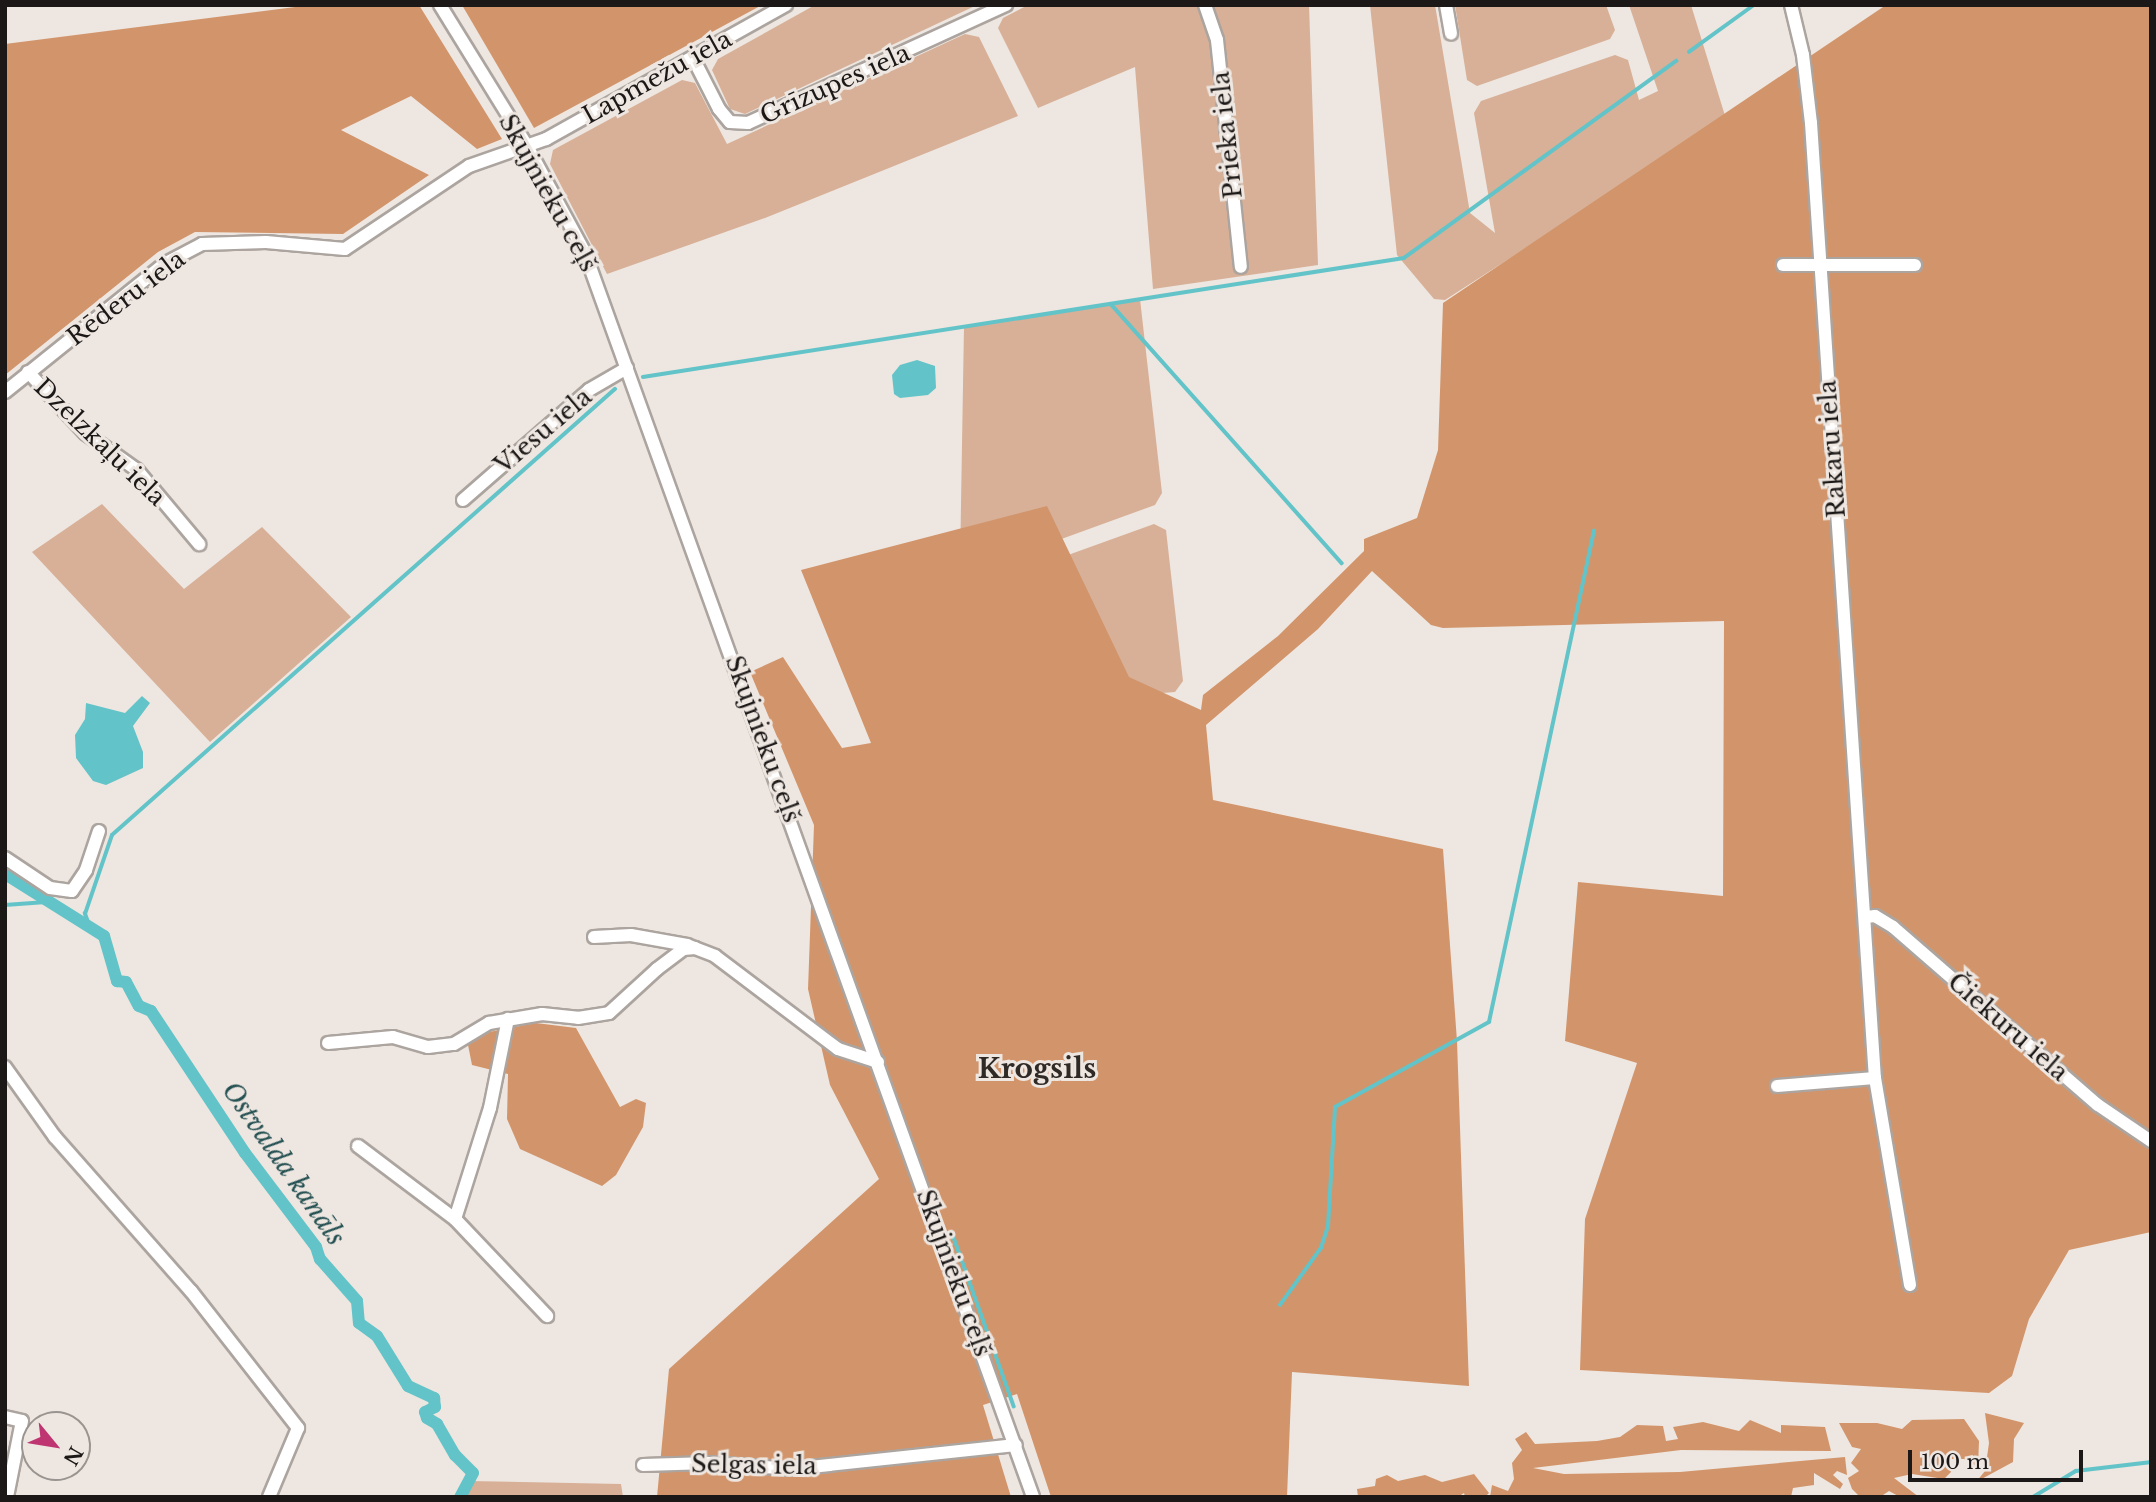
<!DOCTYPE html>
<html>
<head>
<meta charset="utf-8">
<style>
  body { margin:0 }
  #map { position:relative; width:2156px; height:1502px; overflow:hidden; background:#eee6e0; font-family:"Libre Baskerville",serif }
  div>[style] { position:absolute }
  .green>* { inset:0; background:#d7b097 }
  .forest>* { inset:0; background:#d2956b }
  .water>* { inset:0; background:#62c4c8 }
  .stream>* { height:3.5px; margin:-1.75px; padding:0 1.75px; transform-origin:1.75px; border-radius:1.75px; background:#62c4c8 }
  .canal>* { height:12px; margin:-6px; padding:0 6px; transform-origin:6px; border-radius:6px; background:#62c4c8 }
  .roads { filter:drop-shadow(2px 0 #aca49f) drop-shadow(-2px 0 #aca49f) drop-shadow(0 2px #aca49f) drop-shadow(0 -2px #aca49f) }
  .minor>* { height:12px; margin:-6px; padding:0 6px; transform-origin:6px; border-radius:6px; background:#fff }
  span { translate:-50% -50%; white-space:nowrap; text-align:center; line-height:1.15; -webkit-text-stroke:6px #eee6e0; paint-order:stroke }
  .street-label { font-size:24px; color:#1b1817 }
  .water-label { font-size:26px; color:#245052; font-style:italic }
  .quarter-label { font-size:28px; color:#302a26; font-weight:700 }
  .frame { position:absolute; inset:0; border:7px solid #1b1817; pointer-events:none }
  .north { position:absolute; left:21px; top:1411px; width:70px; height:70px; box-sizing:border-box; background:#eee6e0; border:2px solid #9a9490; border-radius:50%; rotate:120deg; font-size:19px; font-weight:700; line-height:28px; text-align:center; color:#1b1817 }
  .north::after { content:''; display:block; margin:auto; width:24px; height:32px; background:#be3572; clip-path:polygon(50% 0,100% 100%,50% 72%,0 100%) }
  .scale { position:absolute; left:1908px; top:1450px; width:175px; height:32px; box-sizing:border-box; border:4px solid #1b1817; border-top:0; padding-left:9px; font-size:21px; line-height:24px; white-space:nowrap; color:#1b1817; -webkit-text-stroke:5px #eee6e0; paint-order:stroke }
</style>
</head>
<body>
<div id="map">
  <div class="green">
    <div style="clip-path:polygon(815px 5px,977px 5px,745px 114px,730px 109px,712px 70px,718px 59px)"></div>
    <div style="clip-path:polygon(1028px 5px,1309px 5px,1318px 265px,1153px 289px,1135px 67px,1038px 108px,998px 28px,1003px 18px)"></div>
    <div style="clip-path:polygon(1370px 5px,1435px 5px,1470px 213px,1495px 233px,1474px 113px,1481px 101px,1615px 55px,1628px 60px,1639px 100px,1658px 91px,1629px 5px,1691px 5px,1726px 119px,1445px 300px,1434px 299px,1397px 255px)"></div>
    <div style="clip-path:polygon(1455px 5px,1606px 5px,1615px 30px,1610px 39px,1477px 86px,1467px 80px)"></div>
    <div style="clip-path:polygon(965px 34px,979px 37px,1018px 116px,765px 218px,607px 274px,550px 164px,553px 150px,682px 80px,695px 83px,727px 144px)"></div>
    <div style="clip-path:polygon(1140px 299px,1162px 493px,1155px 505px,973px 571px,960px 565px,964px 326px)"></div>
    <div style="clip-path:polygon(102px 504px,184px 589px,262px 527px,351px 617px,210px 742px,32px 552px)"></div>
    <div style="clip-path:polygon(1154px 524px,1166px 530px,1183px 681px,1175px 692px,972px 708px,968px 591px)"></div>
    <div style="clip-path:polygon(468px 1481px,621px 1484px,623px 1497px,465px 1497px)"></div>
  </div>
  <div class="forest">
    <div style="clip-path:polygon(311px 5px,419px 5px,502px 139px,477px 149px,411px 96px,341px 130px,429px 175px,343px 234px,195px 232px,158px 252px,5px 375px,5px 44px)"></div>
    <div style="clip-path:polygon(462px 5px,762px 5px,534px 128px)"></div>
    <div style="clip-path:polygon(1886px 5px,2151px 5px,2151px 1232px,2069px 1250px,2029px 1319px,2012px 1376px,1989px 1393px,1580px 1370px,1585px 1219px,1637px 1063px,1565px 1041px,1578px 882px,1723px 896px,1724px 621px,1443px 628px,1431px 625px,1372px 571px,1318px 629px,1206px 725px,1213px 800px,1443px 849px,1457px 1041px,1469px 1386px,1292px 1372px,1287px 1497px,1051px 1497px,1017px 1394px,983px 1405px,1011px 1497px,657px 1497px,669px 1369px,879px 1179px,830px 1085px,808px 989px,814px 825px,750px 672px,783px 657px,842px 748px,871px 743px,801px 570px,1047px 506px,1129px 677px,1201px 710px,1203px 695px,1278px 636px,1364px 551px,1364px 539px,1417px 518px,1438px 450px,1443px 303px)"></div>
    <div style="clip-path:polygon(536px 1023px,576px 1028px,620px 1107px,636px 1099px,646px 1103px,643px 1127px,616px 1175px,602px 1186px,520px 1149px,507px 1119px,508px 1074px,472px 1065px,468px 1045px,489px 1032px)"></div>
    <div style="clip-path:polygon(1985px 1413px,2024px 1423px,2014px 1439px,2013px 1462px,1976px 1482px,1985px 1471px,1989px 1443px)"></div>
    <div style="clip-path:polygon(1964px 1419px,1979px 1441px,1978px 1467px,1964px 1459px,1949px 1459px,1951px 1472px,1944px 1479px,1912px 1474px,1894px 1478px,1919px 1497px,1900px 1497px,1889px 1491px,1880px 1497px,1860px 1497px,1852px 1489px,1848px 1478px,1859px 1471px,1851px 1463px,1861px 1449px,1852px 1447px,1839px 1423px,1877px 1423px,1902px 1429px,1912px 1420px)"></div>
    <div style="clip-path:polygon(1750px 1420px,1781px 1433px,1781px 1425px,1825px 1427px,1831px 1451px,1681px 1450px,1533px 1468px,1564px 1474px,1680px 1472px,1845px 1457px,1847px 1475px,1837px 1471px,1833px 1475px,1843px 1484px,1840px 1489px,1814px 1473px,1814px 1485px,1793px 1488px,1791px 1497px,1490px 1497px,1492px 1485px,1508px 1491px,1514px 1479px,1512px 1463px,1522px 1450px,1515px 1439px,1526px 1432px,1535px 1444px,1597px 1441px,1620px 1437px,1637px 1425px,1663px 1426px,1666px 1441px,1678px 1439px,1673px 1427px,1703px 1422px,1739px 1431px)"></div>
    <div style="clip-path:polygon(1474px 1474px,1489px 1493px,1485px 1497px,1465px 1497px,1464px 1493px,1458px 1497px,1358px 1497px,1357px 1489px,1375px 1486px,1376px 1479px,1387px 1475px,1398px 1481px,1425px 1475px,1442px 1482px)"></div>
  </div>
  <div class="water">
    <div style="clip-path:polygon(917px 360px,935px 366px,936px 388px,928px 395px,900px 398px,894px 394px,892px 375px,900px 365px)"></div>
    <div style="clip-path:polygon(142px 696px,150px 703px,133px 726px,143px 752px,143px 768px,106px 785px,93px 781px,76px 758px,75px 735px,85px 719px,86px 703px,125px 713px)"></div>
  </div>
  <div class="stream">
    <div style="left:1689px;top:52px;width:80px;rotate:-35.9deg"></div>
    <div style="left:1111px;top:304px;width:347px;rotate:48.3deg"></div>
    <div style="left:643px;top:377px;width:770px;rotate:-8.89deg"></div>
    <div style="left:1404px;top:258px;width:336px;rotate:-35.9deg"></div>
    <div style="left:5px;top:905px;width:41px;rotate:-4.2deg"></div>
    <div style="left:89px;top:925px;width:12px;rotate:-110deg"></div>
    <div style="left:85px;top:914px;width:83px;rotate:-71.1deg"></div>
    <div style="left:112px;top:835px;width:672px;rotate:-41.56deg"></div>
    <div style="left:952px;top:1232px;width:185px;rotate:70.4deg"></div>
    <div style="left:1280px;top:1305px;width:70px;rotate:-54.3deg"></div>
    <div style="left:1321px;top:1248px;width:23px;rotate:-72deg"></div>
    <div style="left:1328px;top:1226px;width:119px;rotate:-86.6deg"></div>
    <div style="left:1335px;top:1107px;width:176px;rotate:-28.9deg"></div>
    <div style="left:1489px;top:1022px;width:502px;rotate:-77.93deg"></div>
    <div style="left:2033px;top:1497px;width:50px;rotate:-31.2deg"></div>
    <div style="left:2076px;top:1471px;width:76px;rotate:-6.8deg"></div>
  </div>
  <div class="canal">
    <div style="left:5px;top:874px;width:117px;rotate:32.1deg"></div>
    <div style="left:104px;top:936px;width:47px;rotate:73.9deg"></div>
    <div style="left:117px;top:981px;width:9px;rotate:6deg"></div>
    <div style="left:126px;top:982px;width:27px;rotate:62deg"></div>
    <div style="left:139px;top:1006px;width:13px;rotate:23deg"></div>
    <div style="left:151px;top:1011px;width:170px;rotate:56.5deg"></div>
    <div style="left:245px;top:1153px;width:118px;rotate:52.9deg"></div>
    <div style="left:316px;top:1247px;width:13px;rotate:72deg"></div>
    <div style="left:320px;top:1259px;width:56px;rotate:48.6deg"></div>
    <div style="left:357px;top:1301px;width:22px;rotate:85deg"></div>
    <div style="left:359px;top:1323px;width:22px;rotate:36deg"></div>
    <div style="left:377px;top:1336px;width:59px;rotate:58.2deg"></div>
    <div style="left:408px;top:1386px;width:29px;rotate:25deg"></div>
    <div style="left:434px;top:1398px;width:9px;rotate:84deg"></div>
    <div style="left:435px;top:1407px;width:11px;rotate:153deg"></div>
    <div style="left:425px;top:1412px;width:6px;rotate:72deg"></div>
    <div style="left:427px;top:1418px;width:12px;rotate:31deg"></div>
    <div style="left:437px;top:1424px;width:36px;rotate:60deg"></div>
    <div style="left:455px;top:1455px;width:25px;rotate:45deg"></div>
    <div style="left:473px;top:1473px;width:27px;rotate:118deg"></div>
  </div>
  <div class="roads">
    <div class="minor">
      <div style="left:440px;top:5px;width:166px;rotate:58.3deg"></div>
      <div style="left:527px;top:146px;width:122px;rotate:61.5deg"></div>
      <div style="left:585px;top:253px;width:1322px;rotate:70.19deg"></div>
      <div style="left:1205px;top:5px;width:37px;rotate:71deg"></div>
      <div style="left:1217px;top:40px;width:228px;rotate:84deg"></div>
      <div style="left:1446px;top:5px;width:29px;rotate:80deg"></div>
      <div style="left:1791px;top:5px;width:51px;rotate:76.5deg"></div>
      <div style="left:1803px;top:55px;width:68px;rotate:83.3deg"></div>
      <div style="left:1811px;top:123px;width:957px;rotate:86.17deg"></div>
      <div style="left:1875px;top:1078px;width:210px;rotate:80.4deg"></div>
      <div style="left:693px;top:58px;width:57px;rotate:63deg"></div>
      <div style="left:719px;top:109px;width:17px;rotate:50deg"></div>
      <div style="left:730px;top:122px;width:18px;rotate:3deg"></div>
      <div style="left:748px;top:123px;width:284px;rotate:-24.6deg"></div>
      <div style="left:1783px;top:265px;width:132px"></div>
      <div style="left:28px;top:372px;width:83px;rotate:46.9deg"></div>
      <div style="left:85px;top:433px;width:64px;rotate:35.4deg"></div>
      <div style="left:137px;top:470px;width:97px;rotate:50deg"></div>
      <div style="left:5px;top:392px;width:204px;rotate:-38.8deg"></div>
      <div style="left:164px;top:264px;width:43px;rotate:-27.8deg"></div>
      <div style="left:202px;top:244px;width:64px;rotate:-1.8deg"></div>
      <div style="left:266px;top:242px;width:79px;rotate:5.1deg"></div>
      <div style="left:345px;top:249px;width:149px;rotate:-33.8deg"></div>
      <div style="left:469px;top:166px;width:82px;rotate:-19.3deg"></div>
      <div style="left:546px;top:139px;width:275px;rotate:-29.2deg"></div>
      <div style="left:463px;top:500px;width:167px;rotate:-41.1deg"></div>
      <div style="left:589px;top:390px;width:44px;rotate:-30.1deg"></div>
      <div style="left:5px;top:858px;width:54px;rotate:33.7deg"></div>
      <div style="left:50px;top:888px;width:22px;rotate:8deg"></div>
      <div style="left:72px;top:891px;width:25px;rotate:-56deg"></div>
      <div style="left:86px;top:870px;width:41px;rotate:-71.6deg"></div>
      <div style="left:1866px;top:917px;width:9px;rotate:-6deg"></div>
      <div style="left:1875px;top:916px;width:21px;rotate:31deg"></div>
      <div style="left:1893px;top:927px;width:271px;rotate:41deg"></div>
      <div style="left:2098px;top:1105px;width:64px;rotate:34.2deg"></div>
      <div style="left:594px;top:937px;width:37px;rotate:-3deg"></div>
      <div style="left:631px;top:935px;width:57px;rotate:10.1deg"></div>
      <div style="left:687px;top:945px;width:30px;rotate:21deg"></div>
      <div style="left:715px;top:956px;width:154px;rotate:37.1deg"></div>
      <div style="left:838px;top:1049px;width:42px;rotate:18deg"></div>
      <div style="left:328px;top:1043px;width:65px;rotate:-5.3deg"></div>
      <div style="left:393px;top:1037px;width:36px;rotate:16deg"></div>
      <div style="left:428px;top:1047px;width:26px;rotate:-7deg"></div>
      <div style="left:454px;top:1044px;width:41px;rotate:-31deg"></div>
      <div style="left:489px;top:1023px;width:54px;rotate:-9.6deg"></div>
      <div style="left:542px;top:1014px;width:36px;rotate:6deg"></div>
      <div style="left:578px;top:1018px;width:31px;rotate:-9deg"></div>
      <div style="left:609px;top:1013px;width:65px;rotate:-42.5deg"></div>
      <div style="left:657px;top:969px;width:34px;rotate:-37deg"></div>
      <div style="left:684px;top:949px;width:11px;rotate:-5deg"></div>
      <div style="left:5px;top:1067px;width:86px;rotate:54.5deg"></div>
      <div style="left:55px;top:1137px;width:205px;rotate:48.6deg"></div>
      <div style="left:191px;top:1291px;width:174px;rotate:52deg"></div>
      <div style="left:298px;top:1428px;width:75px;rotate:112.8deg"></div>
      <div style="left:1777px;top:1086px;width:98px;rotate:-4.7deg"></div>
      <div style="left:358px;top:1146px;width:121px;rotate:37deg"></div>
      <div style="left:455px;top:1219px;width:134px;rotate:46.5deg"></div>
      <div style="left:455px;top:1219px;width:116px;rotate:-72.5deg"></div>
      <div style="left:490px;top:1108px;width:91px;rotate:-78.6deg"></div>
      <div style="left:5px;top:1417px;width:17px;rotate:13deg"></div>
      <div style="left:22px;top:1421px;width:77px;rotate:101.2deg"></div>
      <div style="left:643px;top:1465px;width:67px;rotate:-1.7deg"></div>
      <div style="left:710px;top:1463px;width:82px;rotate:4.2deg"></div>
      <div style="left:792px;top:1469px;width:225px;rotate:-6.1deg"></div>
    </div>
  </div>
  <div class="street-label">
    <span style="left:657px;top:77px;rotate:-29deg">Lapmežu iela</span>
    <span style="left:835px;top:84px;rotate:-24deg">Grīzupes iela</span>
    <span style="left:1227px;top:135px;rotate:-96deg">Prieka iela</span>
    <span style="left:548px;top:193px;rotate:61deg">Skujnieku ceļš</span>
    <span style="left:126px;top:298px;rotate:-37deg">Rēderu iela</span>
    <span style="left:543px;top:431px;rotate:-40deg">Viesu iela</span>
    <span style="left:100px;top:442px;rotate:44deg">Dzelzkaļu iela</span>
    <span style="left:1832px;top:449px;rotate:-94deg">Rakaru iela</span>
    <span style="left:763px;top:739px;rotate:70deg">Skujnieku ceļš</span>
    <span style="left:2008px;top:1027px;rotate:41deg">Čiekuru iela</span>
    <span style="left:954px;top:1273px;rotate:70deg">Skujnieku ceļš</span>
    <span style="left:754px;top:1465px;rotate:1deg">Selgas iela</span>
  </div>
  <div class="water-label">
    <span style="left:283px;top:1164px;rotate:55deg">Ostvalda kanāls</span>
  </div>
  <div class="quarter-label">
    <span style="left:1037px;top:1069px">Krogsils</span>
  </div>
  <div class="frame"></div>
  <div class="north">N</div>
  <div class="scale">100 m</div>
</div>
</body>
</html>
